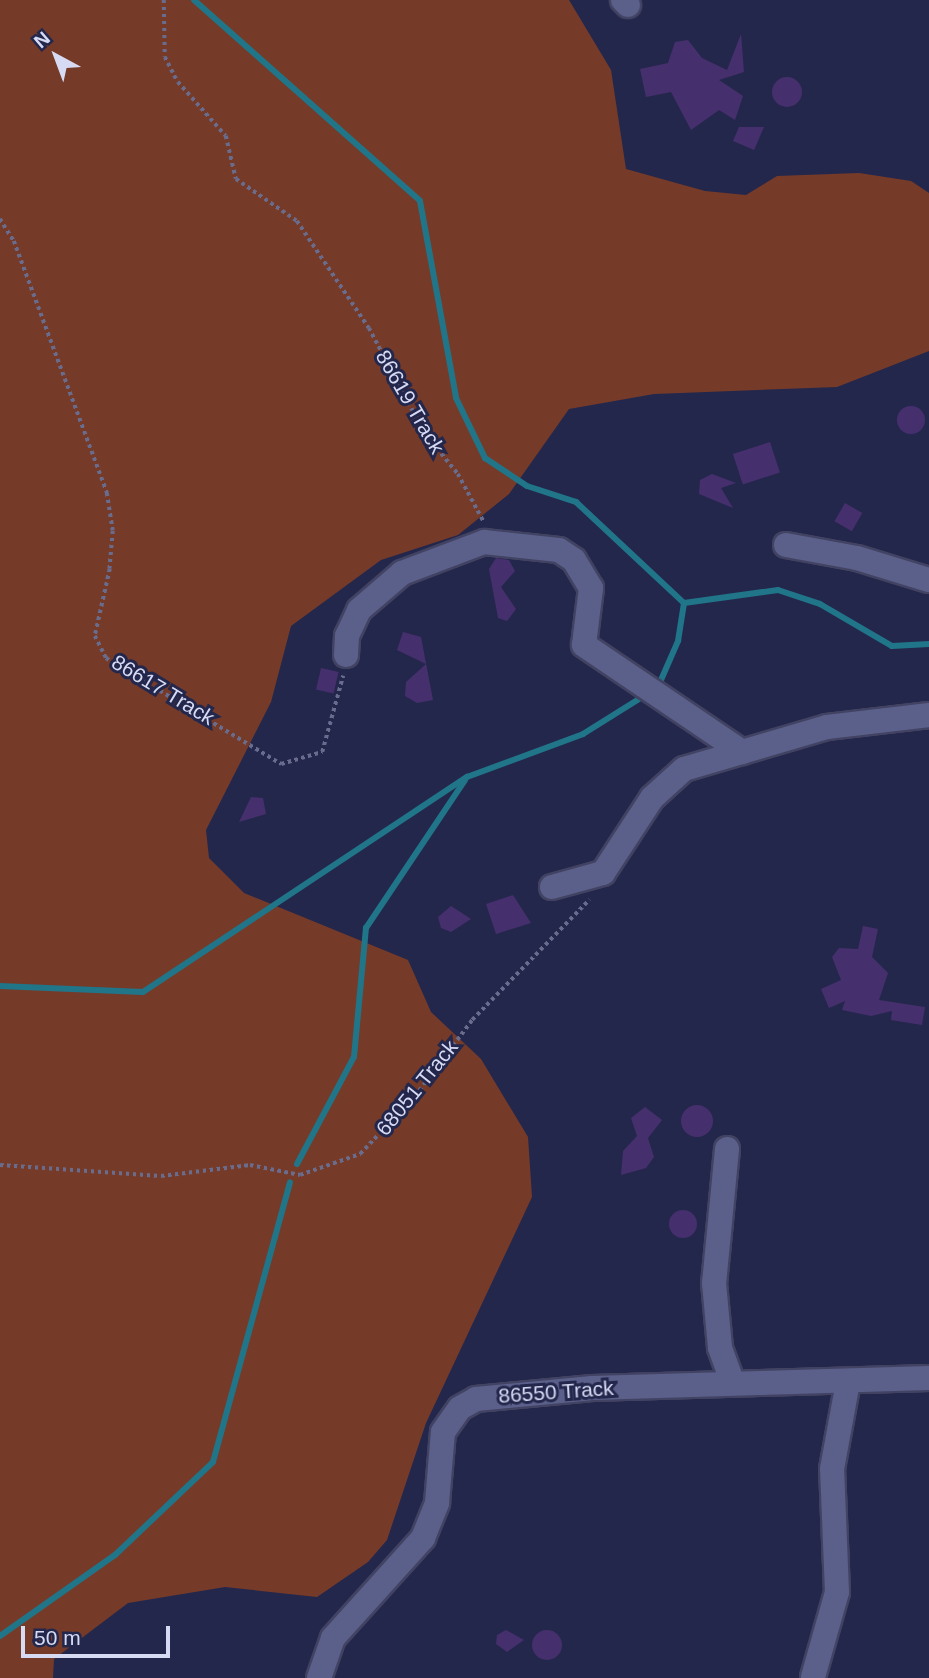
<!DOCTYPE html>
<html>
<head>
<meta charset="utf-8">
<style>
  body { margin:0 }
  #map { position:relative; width:929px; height:1678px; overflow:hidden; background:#24274c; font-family:Arial,sans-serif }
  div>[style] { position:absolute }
  .green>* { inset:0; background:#763b28 }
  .stream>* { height:6px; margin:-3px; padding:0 3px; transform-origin:3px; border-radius:3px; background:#207589 }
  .building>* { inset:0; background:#462f6d; transform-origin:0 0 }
  .round { border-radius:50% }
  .path>* { height:3.5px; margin-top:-1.75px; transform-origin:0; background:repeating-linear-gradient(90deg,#696c8d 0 3.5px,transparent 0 7px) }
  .roads { filter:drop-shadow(2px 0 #424363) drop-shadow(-2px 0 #424363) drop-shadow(0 2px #424363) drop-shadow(0 -2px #424363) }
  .minor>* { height:24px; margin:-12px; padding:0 12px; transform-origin:12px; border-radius:12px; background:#5b608b }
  span { translate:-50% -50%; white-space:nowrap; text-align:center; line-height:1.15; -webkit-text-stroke:6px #24274c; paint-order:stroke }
  .street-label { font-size:21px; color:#d6daf3 }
  .north { position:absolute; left:21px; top:21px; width:70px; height:70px; -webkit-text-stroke:5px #24274c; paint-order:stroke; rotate:319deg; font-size:19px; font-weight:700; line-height:28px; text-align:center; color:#d6daf3 }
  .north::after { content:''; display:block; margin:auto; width:24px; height:32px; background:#d6daf3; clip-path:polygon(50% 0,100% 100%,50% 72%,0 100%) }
  .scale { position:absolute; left:21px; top:1626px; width:149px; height:32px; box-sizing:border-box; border:4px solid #d6daf3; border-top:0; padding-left:9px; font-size:21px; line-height:24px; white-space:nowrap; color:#d6daf3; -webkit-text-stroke:5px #24274c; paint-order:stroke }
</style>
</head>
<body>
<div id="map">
  <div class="green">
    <div style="clip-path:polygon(0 0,569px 0,611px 70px,626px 169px,705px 191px,746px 195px,777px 176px,859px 173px,911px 181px,929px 193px,929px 351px,837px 387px,654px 394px,569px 409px,509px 494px,458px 535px,381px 560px,291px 626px,271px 702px,206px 830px,209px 858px,244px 893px,408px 960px,431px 1012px,481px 1059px,528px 1137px,532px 1197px,426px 1423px,387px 1540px,368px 1562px,317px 1597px,225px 1587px,128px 1603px,54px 1659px,53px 1678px,0 1678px)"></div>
  </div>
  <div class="stream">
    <div style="left:194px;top:0;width:302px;rotate:41.6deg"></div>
    <div style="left:420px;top:201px;width:200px;rotate:79.6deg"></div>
    <div style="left:456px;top:398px;width:67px;rotate:64.2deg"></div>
    <div style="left:485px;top:458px;width:50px;rotate:33.7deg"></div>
    <div style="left:527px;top:486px;width:52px;rotate:18.1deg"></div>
    <div style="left:576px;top:502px;width:148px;rotate:43.1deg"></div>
    <div style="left:661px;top:680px;width:43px;rotate:-66.4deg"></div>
    <div style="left:678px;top:641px;width:38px;rotate:-81deg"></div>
    <div style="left:684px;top:603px;width:95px;rotate:-7.9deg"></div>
    <div style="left:778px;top:590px;width:44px;rotate:18.4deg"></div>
    <div style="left:820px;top:604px;width:83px;rotate:30.3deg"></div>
    <div style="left:892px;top:646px;width:37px;rotate:-3deg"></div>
    <div style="left:0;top:986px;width:143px;rotate:2.4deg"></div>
    <div style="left:143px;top:992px;width:389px;rotate:-33.6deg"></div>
    <div style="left:467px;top:777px;width:124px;rotate:-20.3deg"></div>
    <div style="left:583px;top:734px;width:66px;rotate:-32deg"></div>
    <div style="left:297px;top:1164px;width:121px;rotate:-62deg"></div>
    <div style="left:354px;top:1057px;width:130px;rotate:-84.7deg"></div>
    <div style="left:366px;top:928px;width:178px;rotate:-56.2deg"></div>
    <div style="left:0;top:1636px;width:141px;rotate:-35.2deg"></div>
    <div style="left:115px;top:1555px;width:135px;rotate:-43.5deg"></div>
    <div style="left:213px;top:1462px;width:290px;rotate:-74.6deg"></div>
  </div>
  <div class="building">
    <div style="clip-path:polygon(741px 34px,744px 72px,719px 80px,743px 96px,735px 120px,719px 110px,691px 130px,671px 92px,646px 97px,640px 69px,668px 63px,675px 42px,688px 40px,702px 58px,727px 70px)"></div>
    <div class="round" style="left:772px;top:77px;width:30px;height:30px"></div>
    <div style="clip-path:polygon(739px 127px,764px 127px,754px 150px,733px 141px)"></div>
    <div class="round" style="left:897px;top:406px;width:28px;height:28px"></div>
    <div style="left:770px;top:442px;width:32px;height:39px;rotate:72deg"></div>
    <div style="clip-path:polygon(712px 474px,736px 483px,721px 488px,733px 508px,699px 494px,700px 480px)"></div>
    <div style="left:845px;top:503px;width:20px;height:21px;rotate:30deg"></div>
    <div style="clip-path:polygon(496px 558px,509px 560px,515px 571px,501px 587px,516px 609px,507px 621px,498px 618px,489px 569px)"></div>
    <div style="clip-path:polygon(403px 632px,421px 637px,433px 700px,417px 703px,405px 696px,406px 682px,426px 664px,397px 650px)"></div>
    <div style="left:321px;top:668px;width:18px;height:22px;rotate:13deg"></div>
    <div style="clip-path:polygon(251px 797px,263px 798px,266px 814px,239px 822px)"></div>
    <div style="clip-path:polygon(513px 895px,531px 923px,496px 934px,486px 904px)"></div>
    <div style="clip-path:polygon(451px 906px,471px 919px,451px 932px,441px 928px,438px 917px)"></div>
    <div style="clip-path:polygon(863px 926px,878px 929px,872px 957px,888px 973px,879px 1000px,925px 1007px,922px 1025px,891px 1020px,892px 1011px,871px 1016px,842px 1010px,845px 1001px,829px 1008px,821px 989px,841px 980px,832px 957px,839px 948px,858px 949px)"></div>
    <div class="round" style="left:681px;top:1105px;width:32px;height:32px"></div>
    <div style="clip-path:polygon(645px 1107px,662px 1120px,648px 1138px,654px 1157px,646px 1168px,621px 1175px,623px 1151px,637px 1136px,631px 1118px)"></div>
    <div class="round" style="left:669px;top:1210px;width:28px;height:28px"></div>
    <div class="round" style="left:532px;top:1630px;width:30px;height:30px"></div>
    <div style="clip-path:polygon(506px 1630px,524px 1640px,507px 1652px,496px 1644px,497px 1635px)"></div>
  </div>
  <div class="path">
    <div style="left:164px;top:0;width:57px;rotate:89deg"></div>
    <div style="left:165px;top:57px;width:28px;rotate:63deg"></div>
    <div style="left:178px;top:82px;width:72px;rotate:48.4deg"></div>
    <div style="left:226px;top:136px;width:44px;rotate:76.9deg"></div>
    <div style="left:236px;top:179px;width:74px;rotate:34.5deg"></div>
    <div style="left:297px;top:221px;width:129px;rotate:56.1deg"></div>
    <div style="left:369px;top:328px;width:118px;rotate:62.1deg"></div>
    <div style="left:424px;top:432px;width:54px;rotate:51deg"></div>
    <div style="left:458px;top:474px;width:55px;rotate:61.6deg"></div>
    <div style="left:0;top:219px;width:26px;rotate:58deg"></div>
    <div style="left:14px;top:241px;width:269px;rotate:69.7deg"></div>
    <div style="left:107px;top:493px;width:38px;rotate:81deg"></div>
    <div style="left:113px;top:531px;width:38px;rotate:95deg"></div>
    <div style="left:110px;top:569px;width:69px;rotate:102.6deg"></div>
    <div style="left:95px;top:636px;width:25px;rotate:63deg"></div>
    <div style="left:106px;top:658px;width:205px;rotate:31.2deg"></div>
    <div style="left:281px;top:764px;width:43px;rotate:-16.3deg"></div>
    <div style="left:322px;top:752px;width:79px;rotate:-74.6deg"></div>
    <div style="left:0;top:1165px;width:161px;rotate:3.9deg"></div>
    <div style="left:161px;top:1176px;width:90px;rotate:-7deg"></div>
    <div style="left:250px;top:1165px;width:51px;rotate:11.3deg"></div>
    <div style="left:300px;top:1175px;width:64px;rotate:-19.3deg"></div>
    <div style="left:360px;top:1154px;width:80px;rotate:-46.5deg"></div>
    <div style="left:415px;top:1096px;width:95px;rotate:-53.1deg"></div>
    <div style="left:472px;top:1020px;width:168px;rotate:-45.7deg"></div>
  </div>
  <div class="roads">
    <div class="minor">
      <div style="left:623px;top:0;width:7px;rotate:45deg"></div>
      <div style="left:786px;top:545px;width:72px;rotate:10.4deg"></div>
      <div style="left:857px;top:558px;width:75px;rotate:17deg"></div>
      <div style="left:346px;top:655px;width:19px;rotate:-87deg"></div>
      <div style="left:347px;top:636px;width:29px;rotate:-65deg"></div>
      <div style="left:359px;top:610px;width:57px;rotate:-40.7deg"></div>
      <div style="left:402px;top:573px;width:88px;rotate:-20.7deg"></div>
      <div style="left:484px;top:542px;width:75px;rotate:6.1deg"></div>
      <div style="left:559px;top:550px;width:18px;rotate:34deg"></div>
      <div style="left:574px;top:560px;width:33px;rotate:59deg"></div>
      <div style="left:591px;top:588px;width:57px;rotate:97deg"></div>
      <div style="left:584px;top:645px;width:191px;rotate:34.1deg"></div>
      <div style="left:552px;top:887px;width:53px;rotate:-15.4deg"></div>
      <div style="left:603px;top:873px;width:90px;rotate:-56.8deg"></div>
      <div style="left:652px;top:798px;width:43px;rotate:-42.2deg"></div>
      <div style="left:684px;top:769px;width:149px;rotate:-16.4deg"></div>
      <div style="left:827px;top:727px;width:103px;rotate:-6.7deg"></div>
      <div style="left:727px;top:1149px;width:135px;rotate:95.5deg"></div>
      <div style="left:714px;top:1283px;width:65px;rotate:84.7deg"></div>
      <div style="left:720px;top:1348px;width:37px;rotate:70deg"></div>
      <div style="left:813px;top:1677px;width:88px;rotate:-74.2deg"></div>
      <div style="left:837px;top:1592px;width:123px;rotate:-92.3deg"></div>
      <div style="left:832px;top:1469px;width:88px;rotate:-79.6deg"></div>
      <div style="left:319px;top:1678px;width:42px;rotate:-70.7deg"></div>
      <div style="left:333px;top:1638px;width:135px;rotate:-48deg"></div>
      <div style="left:423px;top:1538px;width:38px;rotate:-68deg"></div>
      <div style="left:437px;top:1503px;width:71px;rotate:-85.2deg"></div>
      <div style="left:443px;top:1432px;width:29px;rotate:-55deg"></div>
      <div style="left:460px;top:1408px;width:18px;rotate:-29deg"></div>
      <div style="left:476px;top:1399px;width:117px;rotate:-5.4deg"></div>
      <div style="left:592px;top:1388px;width:337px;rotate:-1.7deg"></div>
    </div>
  </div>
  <div class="street-label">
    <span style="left:410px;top:402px;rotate:60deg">86619 Track</span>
    <span style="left:163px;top:690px;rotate:31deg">86617 Track</span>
    <span style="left:417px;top:1088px;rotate:-51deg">68051 Track</span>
    <span style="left:556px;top:1392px;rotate:-4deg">86550 Track</span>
  </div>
  <div class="north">N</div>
  <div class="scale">50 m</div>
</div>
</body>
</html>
